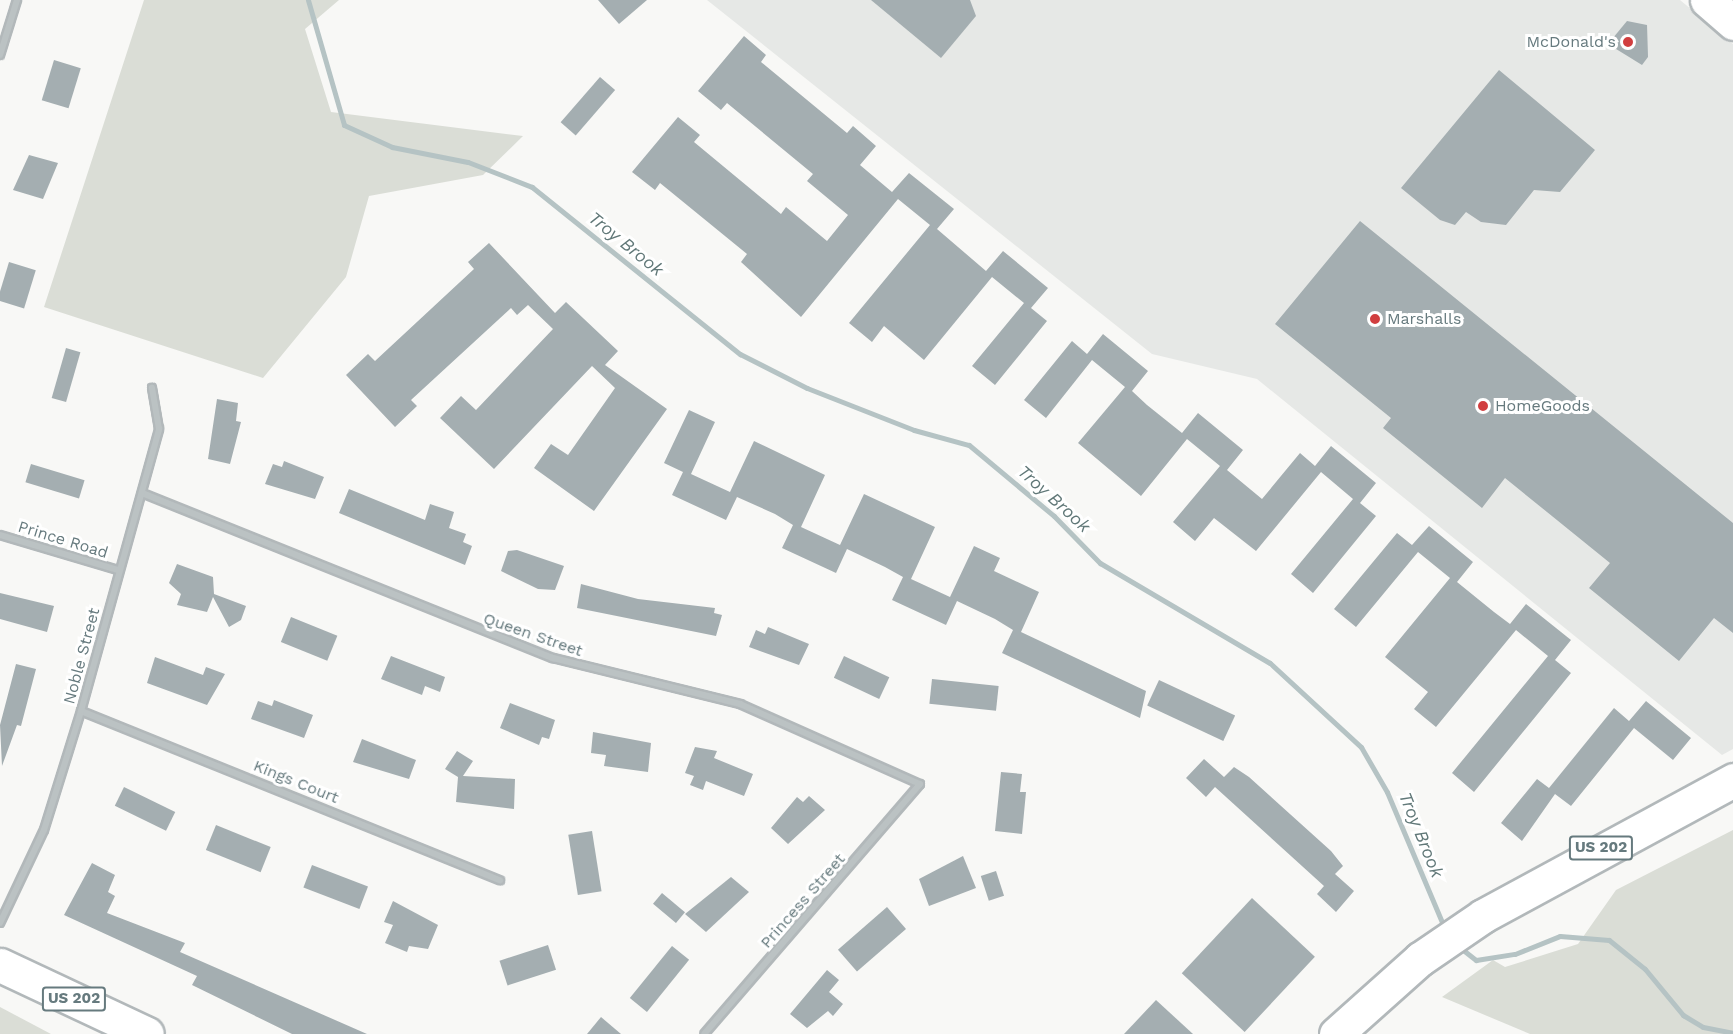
<!DOCTYPE html>
<html>
<head>
<meta charset="utf-8">
<style>
  body { margin:0 }
  #map { position:relative; width:1733px; height:1034px; overflow:hidden; background:#f8f8f6; font-family:"Work Sans",sans-serif }
  div>[style] { position:absolute }
  .built>* { inset:0; background:#e6e8e6 }
  .green>* { inset:0; background:#daddd6 }
  .stream>* { height:5px; margin:-2.5px; padding:0 2.5px; transform-origin:2.5px; border-radius:2.5px; background:#b5c3c4 }
  .building>* { inset:0; background:#a4aeb1; transform-origin:0 0 }
  .roads { filter:drop-shadow(2px 0 #b2b8ba) drop-shadow(-2px 0 #b2b8ba) drop-shadow(0 2px #b2b8ba) drop-shadow(0 -2px #b2b8ba) }
  .minor>* { height:6px; margin:-3px; padding:0 3px; transform-origin:3px; border-radius:3px; background:#bbc2c3 }
  .primary>* { height:33px; margin:-16.5px; padding:0 16.5px; transform-origin:16.5px; border-radius:16.5px; background:#fff }
  .trunk>* { height:33px; margin:-16.5px; padding:0 16.5px; transform-origin:16.5px; border-radius:16.5px; background:#fff }
  .dots>* { width:16px; height:16px; translate:-50% -50%; box-sizing:border-box; border:3px solid #fff; border-radius:50% }
  span { translate:-50% -50%; white-space:nowrap; text-align:center; line-height:1.15; -webkit-text-stroke:6px #fff; paint-order:stroke }
  .shield-label span { padding:2px 4px; background:#fff; border:2px solid; border-radius:4px; -webkit-text-stroke-width:0 }
  .shield-label { font-size:15px; color:#667a7e; font-weight:700 }
  .poi-label { font-size:16px; color:#667a7e }
  .right { translate:-100% -50%; text-align:right }
  .left { translate:0 -50%; text-align:left }
  .street-label { font-size:16px; color:#667a7e }
  .water-label { font-size:18px; color:#617878; font-style:italic }
</style>
</head>
<body>
<div id="map">
  <div class="built">
    <div style="clip-path:polygon(707px 0,1680px 0,1733px 44px,1733px 749px,1722px 755px,1257px 379px,1152px 354px)"></div>
  </div>
  <div class="green">
    <div style="clip-path:polygon(144px 0,339px 0,305px 29px,331px 112px,523px 136px,483px 175px,369px 196px,346px 277px,263px 378px,44px 307px)"></div>
    <div style="clip-path:polygon(1733px 830px,1733px 1034px,1530px 1034px,1442px 997px,1493px 960px,1505px 967px,1578px 944px,1616px 890px)"></div>
    <div style="clip-path:polygon(0 1007px,51px 1034px,0 1034px)"></div>
  </div>
  <div class="stream">
    <div style="left:308px;top:0;width:130px;rotate:73.9deg"></div>
    <div style="left:344px;top:125px;width:53px;rotate:24.6deg"></div>
    <div style="left:392px;top:147px;width:77px;rotate:11.2deg"></div>
    <div style="left:468px;top:162px;width:69px;rotate:21.3deg"></div>
    <div style="left:532px;top:187px;width:267px;rotate:38.8deg"></div>
    <div style="left:740px;top:354px;width:75px;rotate:26.9deg"></div>
    <div style="left:807px;top:388px;width:115px;rotate:21.4deg"></div>
    <div style="left:914px;top:430px;width:57px;rotate:15.3deg"></div>
    <div style="left:969px;top:445px;width:111px;rotate:39.9deg"></div>
    <div style="left:1054px;top:516px;width:66px;rotate:45.6deg"></div>
    <div style="left:1100px;top:563px;width:197px;rotate:30.5deg"></div>
    <div style="left:1270px;top:663px;width:124px;rotate:42.7deg"></div>
    <div style="left:1361px;top:747px;width:52px;rotate:60deg"></div>
    <div style="left:1387px;top:792px;width:149px;rotate:67.1deg"></div>
    <div style="left:1458px;top:946px;width:23px;rotate:38deg"></div>
    <div style="left:1476px;top:960px;width:39px;rotate:-9deg"></div>
    <div style="left:1515px;top:954px;width:48px;rotate:-21.8deg"></div>
    <div style="left:1560px;top:936px;width:49px;rotate:4.7deg"></div>
    <div style="left:1609px;top:940px;width:46px;rotate:38.9deg"></div>
    <div style="left:1645px;top:969px;width:60px;rotate:50.4deg"></div>
    <div style="left:1683px;top:1015px;width:23px;rotate:31deg"></div>
    <div style="left:1703px;top:1027px;width:31px;rotate:11deg"></div>
  </div>
  <div class="building">
    <div style="clip-path:polygon(598px 0,647px 0,619px 24px)"></div>
    <div style="clip-path:polygon(871px 0,970px 0,976px 16px,941px 58px)"></div>
    <div style="clip-path:polygon(1627px 21px,1647px 25px,1648px 57px,1642px 65px,1608px 44px)"></div>
    <div style="clip-path:polygon(744px 36px,766px 55px,761px 62px,847px 133px,853px 126px,876px 146px,860px 165px,892px 192px,909px 173px,954px 209px,937px 229px,986px 271px,1003px 251px,1048px 288px,1031px 308px,1047px 321px,995px 385px,972px 366px,1024px 303px,992px 277px,924px 360px,884px 326px,872px 342px,849px 323px,930px 225px,898px 199px,801px 317px,741px 262px,747px 254px,660px 183px,655px 190px,632px 172px,678px 117px,700px 135px,694px 142px,781px 214px,786px 207px,827px 241px,848px 215px,807px 181px,813px 174px,727px 103px,721px 110px,698px 91px)"></div>
    <div style="left:54px;top:60px;width:28px;height:42px;rotate:17deg"></div>
    <div style="clip-path:polygon(1499px 70px,1595px 150px,1560px 192px,1534px 190px,1506px 225px,1481px 222px,1466px 212px,1455px 225px,1440px 220px,1401px 188px)"></div>
    <div style="left:600px;top:77px;width:20px;height:60px;rotate:41deg"></div>
    <div style="clip-path:polygon(29px 155px,58px 163px,43px 199px,13px 190px)"></div>
    <div style="clip-path:polygon(1360px 221px,1733px 523px,1733px 633px,1714px 618px,1679px 661px,1589px 588px,1610px 563px,1505px 478px,1482px 508px,1383px 428px,1391px 418px,1275px 324px)"></div>
    <div style="clip-path:polygon(489px 243px,555px 313px,566px 302px,618px 351px,605px 365px,667px 409px,594px 511px,534px 468px,551px 444px,568px 455px,615px 388px,592px 366px,494px 469px,440px 418px,461px 396px,476px 410px,553px 329px,528px 305px,517px 315px,511px 308px,411px 400px,417px 406px,395px 427px,346px 375px,368px 354px,375px 361px,474px 269px,468px 262px)"></div>
    <div style="left:9px;top:262px;width:28px;height:40px;rotate:17deg"></div>
    <div style="clip-path:polygon(1103px 334px,1148px 371px,1132px 391px,1147px 405px,1182px 433px,1198px 413px,1243px 450px,1227px 470px,1262px 499px,1300px 453px,1315px 466px,1331px 446px,1376px 483px,1360px 503px,1376px 516px,1313px 593px,1291px 574px,1353px 499px,1321px 472px,1256px 551px,1214px 518px,1195px 541px,1173px 522px,1220px 466px,1187px 439px,1141px 496px,1078px 443px,1125px 387px,1092px 360px,1046px 418px,1024px 400px,1072px 341px,1087px 354px)"></div>
    <div style="left:66px;top:348px;width:15px;height:52px;rotate:16deg"></div>
    <div style="clip-path:polygon(217px 399px,238px 403px,236px 421px,241px 422px,230px 464px,208px 459px)"></div>
    <div style="clip-path:polygon(689px 410px,715px 422px,691px 474px,730px 492px,754px 441px,825px 475px,801px 527px,840px 545px,864px 494px,935px 527px,911px 579px,950px 597px,974px 546px,1000px 558px,994px 571px,1039px 592px,1021px 632px,1146px 691px,1140px 718px,1002px 653px,1013px 630px,995px 619px,957px 601px,946px 625px,892px 600px,903px 577px,885px 567px,847px 549px,836px 573px,782px 548px,793px 525px,775px 514px,737px 497px,726px 520px,672px 495px,683px 472px,664px 463px)"></div>
    <div style="clip-path:polygon(284px 461px,324px 477px,315px 499px,265px 484px,273px 464px,282px 467px)"></div>
    <div style="left:31px;top:464px;width:56px;height:19px;rotate:17deg"></div>
    <div style="clip-path:polygon(349px 489px,425px 520px,430px 504px,454px 512px,449px 528px,466px 534px,463px 542px,472px 546px,465px 565px,339px 513px)"></div>
    <div style="clip-path:polygon(1429px 526px,1473px 562px,1457px 582px,1494px 612px,1510px 624px,1526px 604px,1571px 640px,1555px 660px,1571px 673px,1474px 792px,1452px 773px,1548px 656px,1516px 630px,1436px 727px,1414px 709px,1428px 692px,1385px 657px,1450px 578px,1418px 552px,1356px 627px,1334px 609px,1397px 533px,1412px 545px)"></div>
    <div style="clip-path:polygon(517px 550px,564px 566px,555px 590px,538px 589px,501px 571px,508px 551px)"></div>
    <div style="clip-path:polygon(177px 564px,213px 577px,214px 594px,246px 606px,241px 620px,229px 627px,213px 597px,207px 612px,177px 605px,181px 594px,169px 583px)"></div>
    <div style="clip-path:polygon(581px 584px,638px 599px,715px 608px,714px 613px,722px 615px,716px 636px,577px 608px)"></div>
    <div style="clip-path:polygon(0 593px,54px 606px,47px 632px,0 619px)"></div>
    <div style="left:291px;top:617px;width:50px;height:27px;rotate:22deg"></div>
    <div style="clip-path:polygon(768px 627px,809px 644px,799px 665px,749px 647px,756px 630px,765px 634px)"></div>
    <div style="clip-path:polygon(391px 656px,445px 677px,440px 692px,425px 686px,422px 695px,381px 679px)"></div>
    <div style="left:844px;top:656px;width:50px;height:24px;rotate:25deg"></div>
    <div style="clip-path:polygon(155px 657px,203px 675px,206px 667px,225px 674px,207px 705px,147px 683px)"></div>
    <div style="clip-path:polygon(16px 664px,36px 669px,21px 726px,17px 725px,2px 766px,0 725px)"></div>
    <div style="left:932px;top:679px;width:67px;height:25px;rotate:6deg"></div>
    <div style="left:1159px;top:680px;width:84px;height:28px;rotate:25deg"></div>
    <div style="clip-path:polygon(274px 700px,313px 715px,304px 738px,251px 719px,258px 701px,272px 706px)"></div>
    <div style="clip-path:polygon(1646px 701px,1691px 738px,1673px 760px,1634px 728px,1571px 806px,1555px 794px,1522px 841px,1501px 823px,1537px 779px,1549px 788px,1614px 708px,1629px 721px)"></div>
    <div style="clip-path:polygon(510px 703px,555px 720px,549px 739px,542px 737px,539px 745px,500px 728px)"></div>
    <div style="clip-path:polygon(593px 732px,651px 743px,648px 772px,604px 766px,606px 755px,591px 753px)"></div>
    <div style="clip-path:polygon(362px 739px,416px 760px,409px 779px,353px 762px)"></div>
    <div style="clip-path:polygon(695px 747px,717px 751px,714px 758px,753px 774px,744px 796px,706px 781px,703px 790px,690px 785px,694px 776px,685px 773px)"></div>
    <div style="clip-path:polygon(457px 751px,473px 761px,463px 776px,515px 779px,514px 809px,456px 802px,458px 777px,445px 769px)"></div>
    <div style="clip-path:polygon(1204px 759px,1224px 777px,1234px 767px,1249px 777px,1331px 851px,1343px 866px,1335px 874px,1354px 891px,1336px 912px,1317px 894px,1324px 886px,1215px 787px,1206px 797px,1186px 778px)"></div>
    <div style="clip-path:polygon(1001px 772px,1022px 774px,1020px 792px,1026px 792px,1022px 834px,995px 831px)"></div>
    <div style="left:124px;top:787px;width:57px;height:21px;rotate:26deg"></div>
    <div style="clip-path:polygon(809px 796px,825px 810px,788px 844px,771px 828px,797px 797px,803px 802px)"></div>
    <div style="left:216px;top:825px;width:59px;height:27px;rotate:22deg"></div>
    <div style="left:592px;top:831px;width:61px;height:24px;rotate:81deg"></div>
    <div style="clip-path:polygon(963px 856px,976px 888px,929px 906px,919px 879px)"></div>
    <div style="clip-path:polygon(92px 863px,115px 875px,108px 892px,115px 896px,107px 913px,185px 943px,180px 952px,367px 1034px,292px 1034px,192px 985px,197px 976px,64px 915px)"></div>
    <div style="left:312px;top:865px;width:60px;height:24px;rotate:21deg"></div>
    <div style="left:996px;top:871px;width:26px;height:16px;rotate:72deg"></div>
    <div style="clip-path:polygon(731px 877px,749px 892px,706px 932px,685px 914px)"></div>
    <div style="left:662px;top:893px;width:30px;height:14px;rotate:40deg"></div>
    <div style="left:1252px;top:898px;width:86px;height:103px;rotate:43deg"></div>
    <div style="clip-path:polygon(393px 901px,438px 925px,428px 949px,409px 946px,407px 952px,385px 943px,393px 925px,384px 922px)"></div>
    <div style="left:887px;top:907px;width:29px;height:65px;rotate:49deg"></div>
    <div style="left:548px;top:945px;width:26px;height:51px;rotate:72deg"></div>
    <div style="left:672px;top:946px;width:22px;height:67px;rotate:39deg"></div>
    <div style="clip-path:polygon(827px 970px,839px 980px,829px 992px,843px 1004px,833px 1016px,828px 1011px,807px 1028px,790px 1014px)"></div>
    <div style="clip-path:polygon(1156px 1000px,1193px 1034px,1124px 1034px)"></div>
    <div style="clip-path:polygon(601px 1017px,621px 1034px,587px 1034px)"></div>
  </div>
  <div class="roads">
    <div class="minor">
      <div style="left:0;top:55px;width:58px;rotate:-72.8deg"></div>
      <div style="left:142px;top:493px;width:443px;rotate:21.9deg"></div>
      <div style="left:553px;top:658px;width:193px;rotate:13.8deg"></div>
      <div style="left:740px;top:704px;width:197px;rotate:24deg"></div>
      <div style="left:920px;top:784px;width:330px;rotate:130.8deg"></div>
      <div style="left:0;top:535px;width:123px;rotate:16.5deg"></div>
      <div style="left:81px;top:711px;width:452px;rotate:22deg"></div>
      <div style="left:0;top:923px;width:103px;rotate:-64.7deg"></div>
      <div style="left:44px;top:830px;width:125px;rotate:-72.7deg"></div>
      <div style="left:81px;top:711px;width:293px;rotate:-74.5deg"></div>
      <div style="left:159px;top:429px;width:42px;rotate:-99.7deg"></div>
    </div>
    <div class="primary">
      <div style="left:0;top:965px;width:162px;rotate:25.1deg"></div>
      <div style="left:1336px;top:1034px;width:113px;rotate:-41.8deg"></div>
      <div style="left:1420px;top:959px;width:76px;rotate:-34.3deg"></div>
      <div style="left:1483px;top:916px;width:285px;rotate:-28.5deg"></div>
    </div>
    <div class="trunk">
      <div style="left:1707px;top:0;width:35px;rotate:41deg"></div>
    </div>
  </div>
  <div class="dots">
    <div style="left:1628px;top:42px;background:#d13e3f"></div>
    <div style="left:1375px;top:319px;background:#d13e3f"></div>
    <div style="left:1483px;top:406px;background:#d13e3f"></div>
  </div>
  <div class="shield-label">
    <span style="left:1601px;top:848px">US 202</span>
    <span style="left:74px;top:999px">US 202</span>
  </div>
  <div class="poi-label">
    <span class="right" style="left:1616px;top:42px">McDonald's</span>
    <span class="left" style="left:1387px;top:319px">Marshalls</span>
    <span class="left" style="left:1495px;top:406px">HomeGoods</span>
  </div>
  <div class="street-label">
    <span style="left:63px;top:540px;rotate:17deg">Prince Road</span>
    <span style="left:533px;top:635px;rotate:19deg">Queen Street</span>
    <span style="left:82px;top:656px;rotate:-75deg">Noble Street</span>
    <span style="left:296px;top:782px;rotate:22deg">Kings Court</span>
    <span style="left:803px;top:901px;rotate:-49deg">Princess Street</span>
  </div>
  <div class="water-label">
    <span style="left:626px;top:244px;rotate:39deg">Troy Brook</span>
    <span style="left:1054px;top:499px;rotate:42deg">Troy Brook</span>
    <span style="left:1421px;top:835px;rotate:68deg">Troy Brook</span>
  </div>
</div>
</body>
</html>
